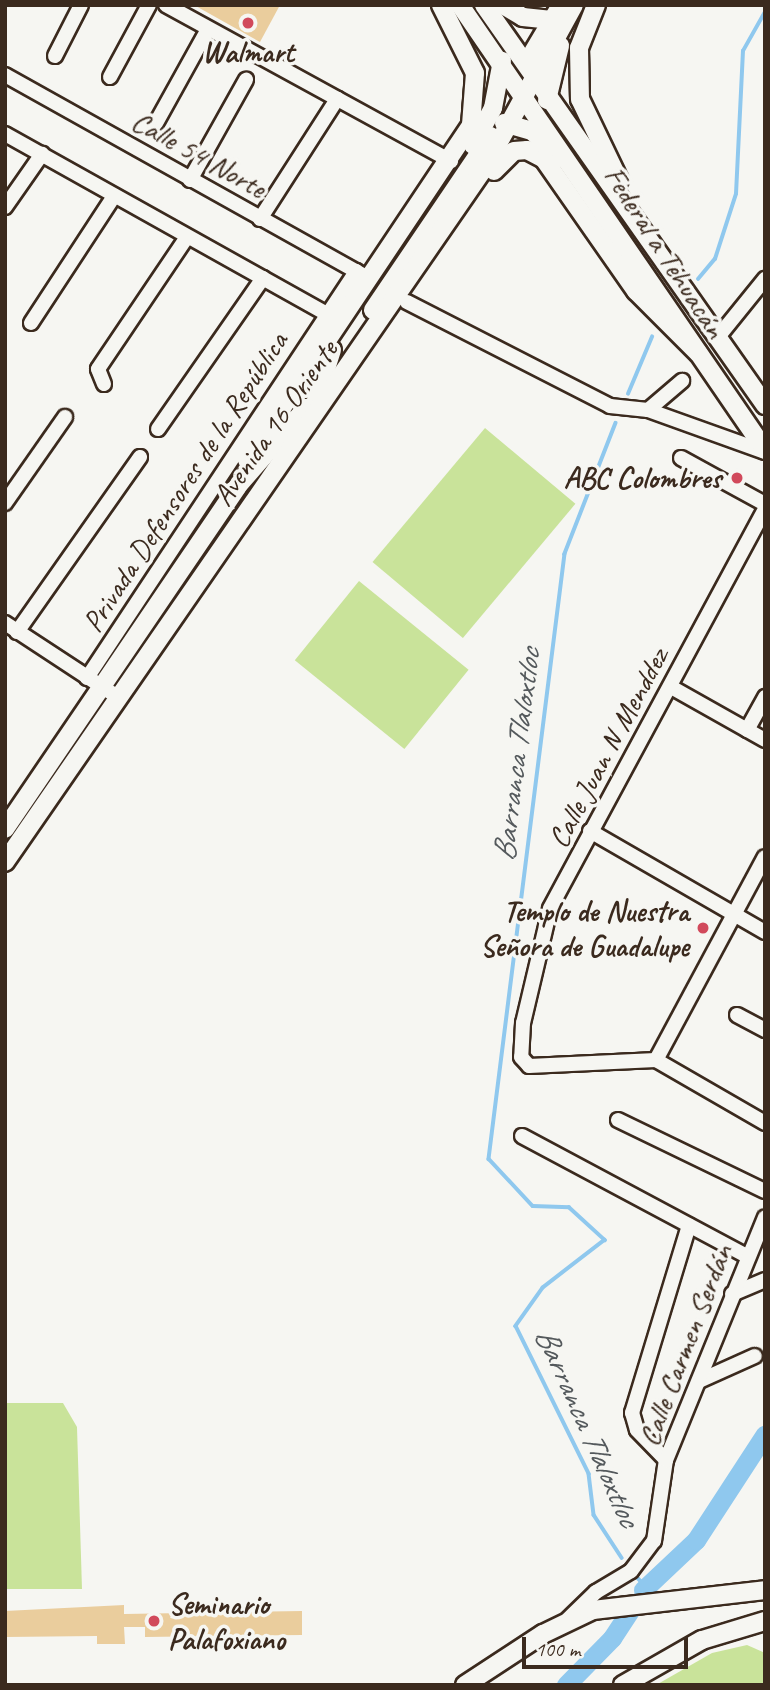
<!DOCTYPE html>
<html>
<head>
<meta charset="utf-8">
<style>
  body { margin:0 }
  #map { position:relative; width:770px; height:1690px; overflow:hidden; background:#f6f6f2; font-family:Caveat,sans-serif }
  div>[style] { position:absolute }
  .green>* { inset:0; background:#c9e39a; transform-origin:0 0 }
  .stream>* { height:3.5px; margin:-1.75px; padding:0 1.75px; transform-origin:1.75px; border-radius:1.75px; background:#8fc8ee }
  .river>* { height:19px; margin:-9.5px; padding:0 9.5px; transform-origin:9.5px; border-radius:9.5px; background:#8fc8ee }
  .building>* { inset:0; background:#eacd9d }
  .roads { filter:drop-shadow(2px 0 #3b2a1e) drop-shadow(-2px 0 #3b2a1e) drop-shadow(0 2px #3b2a1e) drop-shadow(0 -2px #3b2a1e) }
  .minor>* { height:14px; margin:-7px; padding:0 7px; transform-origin:7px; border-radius:7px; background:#f6f6f2 }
  .major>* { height:18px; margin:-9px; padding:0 9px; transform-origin:9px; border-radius:9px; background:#f6f6f2 }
  .dots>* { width:19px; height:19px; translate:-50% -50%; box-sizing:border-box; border:4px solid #f6f6f2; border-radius:50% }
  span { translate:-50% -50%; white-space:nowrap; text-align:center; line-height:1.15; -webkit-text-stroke:7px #f6f6f2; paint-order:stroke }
  .poi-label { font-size:30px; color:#3b2a1e; font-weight:700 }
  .right { translate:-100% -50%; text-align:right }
  .left { translate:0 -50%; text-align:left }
  .street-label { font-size:30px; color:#3b2a1e }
  .water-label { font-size:32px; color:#54595c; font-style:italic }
  .frame { position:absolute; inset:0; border:7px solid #3b2a1e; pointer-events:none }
  .scale { position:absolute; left:522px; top:1637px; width:166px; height:32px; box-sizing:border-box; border:4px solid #3b2a1e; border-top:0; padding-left:9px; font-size:21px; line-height:24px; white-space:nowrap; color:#3b2a1e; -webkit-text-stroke:5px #f6f6f2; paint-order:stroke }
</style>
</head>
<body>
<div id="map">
  <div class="green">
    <div style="left:485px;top:428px;width:118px;height:175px;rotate:40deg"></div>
    <div style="left:359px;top:581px;width:141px;height:102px;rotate:39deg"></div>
    <div style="clip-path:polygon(5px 1403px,63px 1403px,77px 1427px,82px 1589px,5px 1589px)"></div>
    <div style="clip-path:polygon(747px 1645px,765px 1653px,765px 1685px,656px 1685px,712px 1653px)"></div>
  </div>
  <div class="stream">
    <div style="left:698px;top:279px;width:26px;rotate:-50deg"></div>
    <div style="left:715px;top:259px;width:68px;rotate:-72.1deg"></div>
    <div style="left:736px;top:194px;width:143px;rotate:-87.2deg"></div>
    <div style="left:743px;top:51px;width:45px;rotate:-60.6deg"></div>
    <div style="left:628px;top:394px;width:62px;rotate:-67.2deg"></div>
    <div style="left:616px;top:423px;width:141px;rotate:111.3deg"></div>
    <div style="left:565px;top:554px;width:610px;rotate:97.16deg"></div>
    <div style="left:489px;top:1159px;width:64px;rotate:46.9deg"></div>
    <div style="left:533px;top:1206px;width:36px;rotate:2deg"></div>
    <div style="left:569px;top:1207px;width:49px;rotate:42.5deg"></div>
    <div style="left:605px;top:1240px;width:78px;rotate:142.3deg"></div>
    <div style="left:543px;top:1288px;width:47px;rotate:125.4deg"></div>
    <div style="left:516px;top:1326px;width:165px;rotate:63.7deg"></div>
    <div style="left:589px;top:1474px;width:41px;rotate:83deg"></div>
    <div style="left:594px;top:1515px;width:51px;rotate:56.9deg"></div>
    <div style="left:637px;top:1577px;width:12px;rotate:48deg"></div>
  </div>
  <div class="river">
    <div style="left:643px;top:1590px;width:73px;rotate:-43.3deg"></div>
    <div style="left:696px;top:1540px;width:126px;rotate:-56.9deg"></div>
    <div style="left:566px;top:1685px;width:66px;rotate:-45.6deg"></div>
    <div style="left:612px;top:1638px;width:42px;rotate:-56.7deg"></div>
  </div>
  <div class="building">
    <div style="clip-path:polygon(194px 5px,280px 5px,260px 42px)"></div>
    <div style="clip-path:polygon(124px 1605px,124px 1614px,302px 1611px,302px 1635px,145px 1637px,145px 1627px,124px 1627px,125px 1644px,97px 1644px,97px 1636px,5px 1637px,5px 1611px)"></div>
  </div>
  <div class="roads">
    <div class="minor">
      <div style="left:166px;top:5px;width:325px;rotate:28.7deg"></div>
      <div style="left:55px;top:56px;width:57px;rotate:-63deg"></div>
      <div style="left:5px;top:75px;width:412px;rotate:29.2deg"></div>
      <div style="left:110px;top:77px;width:82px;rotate:-61.6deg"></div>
      <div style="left:156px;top:123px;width:107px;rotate:-61deg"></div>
      <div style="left:5px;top:134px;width:369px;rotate:29.2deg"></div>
      <div style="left:190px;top:180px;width:115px;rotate:-60.8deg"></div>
      <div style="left:5px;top:207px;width:65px;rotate:-55.1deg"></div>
      <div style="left:260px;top:219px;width:143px;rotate:-57.3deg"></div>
      <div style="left:407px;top:302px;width:228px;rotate:27.1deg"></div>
      <div style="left:610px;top:406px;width:38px;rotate:6deg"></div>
      <div style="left:648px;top:410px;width:124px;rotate:19.7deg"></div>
      <div style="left:31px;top:323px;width:152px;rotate:-56.8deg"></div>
      <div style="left:718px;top:337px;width:75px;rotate:-51deg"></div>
      <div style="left:104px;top:384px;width:16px;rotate:-112deg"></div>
      <div style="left:98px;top:369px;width:159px;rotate:-56deg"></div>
      <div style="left:648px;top:410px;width:45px;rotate:-40.5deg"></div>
      <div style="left:158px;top:429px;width:184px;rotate:-55.2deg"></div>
      <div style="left:681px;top:458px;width:96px;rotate:28.7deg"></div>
      <div style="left:5px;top:503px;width:105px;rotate:-55.1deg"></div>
      <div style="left:765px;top:509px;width:454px;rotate:118.3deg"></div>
      <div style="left:550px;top:909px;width:117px;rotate:103.3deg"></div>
      <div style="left:523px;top:1023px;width:34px;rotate:93deg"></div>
      <div style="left:521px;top:1057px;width:12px;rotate:48deg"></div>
      <div style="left:529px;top:1066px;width:127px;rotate:-2.7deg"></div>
      <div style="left:656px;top:1060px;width:126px;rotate:30deg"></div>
      <div style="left:5px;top:623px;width:136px;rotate:33.3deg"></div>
      <div style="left:17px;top:632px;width:214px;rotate:-54.9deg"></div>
      <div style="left:87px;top:678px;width:488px;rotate:-56.5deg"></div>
      <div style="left:671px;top:687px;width:108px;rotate:29.4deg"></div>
      <div style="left:747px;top:730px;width:38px;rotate:-61deg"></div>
      <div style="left:590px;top:831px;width:202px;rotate:30deg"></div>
      <div style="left:737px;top:1015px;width:32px;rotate:28deg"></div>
      <div style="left:656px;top:1060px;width:230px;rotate:-61.8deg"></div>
      <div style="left:618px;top:1120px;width:163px;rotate:25.8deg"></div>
      <div style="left:522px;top:1136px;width:255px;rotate:28.1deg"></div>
      <div style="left:732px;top:1294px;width:36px;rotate:-23deg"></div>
      <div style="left:699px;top:1381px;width:61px;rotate:-24.1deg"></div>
      <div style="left:666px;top:1460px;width:42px;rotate:-134deg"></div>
      <div style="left:637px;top:1430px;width:18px;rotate:-106deg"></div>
      <div style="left:632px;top:1413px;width:196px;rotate:-73.1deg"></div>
      <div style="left:568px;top:1619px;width:39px;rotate:-44deg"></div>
      <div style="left:596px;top:1592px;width:41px;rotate:-31deg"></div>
      <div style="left:631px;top:1571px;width:38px;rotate:-53deg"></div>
      <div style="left:654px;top:1541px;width:82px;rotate:-81.6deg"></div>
      <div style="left:666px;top:1460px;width:262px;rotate:-67.8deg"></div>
    </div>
    <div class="major">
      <div style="left:460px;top:5px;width:539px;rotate:55.57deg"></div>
      <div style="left:484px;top:5px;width:489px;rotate:54.9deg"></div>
      <div style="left:503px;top:5px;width:23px;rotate:31deg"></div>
      <div style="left:523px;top:17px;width:36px;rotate:6deg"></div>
      <div style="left:596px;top:5px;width:46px;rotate:111.6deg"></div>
      <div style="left:579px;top:48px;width:51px;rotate:88.9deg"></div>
      <div style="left:580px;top:99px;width:90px;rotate:64.3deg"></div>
      <div style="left:533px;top:52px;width:55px;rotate:-59.2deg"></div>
      <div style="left:547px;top:100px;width:56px;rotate:-76.5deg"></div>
      <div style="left:504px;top:123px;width:29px;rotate:16deg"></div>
      <div style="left:532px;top:131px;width:37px;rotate:45deg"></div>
      <div style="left:473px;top:145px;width:42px;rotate:-61.6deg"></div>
      <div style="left:493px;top:108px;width:48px;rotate:-79.2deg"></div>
      <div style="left:494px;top:171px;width:28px;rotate:-45deg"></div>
      <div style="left:514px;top:151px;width:13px;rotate:-4deg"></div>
      <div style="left:527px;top:150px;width:19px;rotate:28deg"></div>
      <div style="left:544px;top:159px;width:161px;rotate:55.1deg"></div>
      <div style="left:636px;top:291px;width:88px;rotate:45deg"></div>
      <div style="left:373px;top:310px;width:210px;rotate:-55.9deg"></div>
      <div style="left:312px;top:413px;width:66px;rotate:-72.4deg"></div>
      <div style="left:247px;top:460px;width:403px;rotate:-56.2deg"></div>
      <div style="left:471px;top:125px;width:52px;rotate:-85.6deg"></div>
      <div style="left:475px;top:73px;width:76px;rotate:-116.6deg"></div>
      <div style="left:5px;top:829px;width:413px;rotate:-55.8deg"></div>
      <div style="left:237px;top:487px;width:105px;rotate:-48.9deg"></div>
      <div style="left:5px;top:862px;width:848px;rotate:-55.37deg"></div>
      <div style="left:487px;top:164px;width:181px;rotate:-61.3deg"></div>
      <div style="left:465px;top:1685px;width:93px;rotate:-33.2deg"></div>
      <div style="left:543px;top:1634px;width:55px;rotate:-25.6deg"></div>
      <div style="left:593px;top:1610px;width:173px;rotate:-6.6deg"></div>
      <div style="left:623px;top:1685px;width:91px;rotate:-29.7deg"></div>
      <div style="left:702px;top:1640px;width:66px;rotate:-16.8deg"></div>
    </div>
  </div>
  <div class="dots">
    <div style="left:248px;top:23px;background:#d1495b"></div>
    <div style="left:737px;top:478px;background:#d1495b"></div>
    <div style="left:703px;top:928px;background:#d1495b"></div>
    <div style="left:154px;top:1621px;background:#d1495b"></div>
  </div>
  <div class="poi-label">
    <span style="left:248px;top:52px">Walmart</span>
    <span class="right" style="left:721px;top:478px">ABC Colombres</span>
    <span class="right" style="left:689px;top:928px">Templo de Nuestra<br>Señora de Guadalupe</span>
    <span class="left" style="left:168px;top:1621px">Seminario<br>Palafoxiano</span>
  </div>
  <div class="street-label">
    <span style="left:199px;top:154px;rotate:29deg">Calle 54 Norte</span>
    <span style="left:665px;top:252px;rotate:57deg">Federal a Tehuacán</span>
    <span style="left:275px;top:423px;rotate:-55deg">Avenida 16 Oriente</span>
    <span style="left:185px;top:482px;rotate:-57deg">Privada Defensores de la República</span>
    <span style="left:608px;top:748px;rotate:-62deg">Calle Juan N Menddez</span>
    <span style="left:685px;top:1345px;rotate:-69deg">Calle Carmen Serdán</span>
  </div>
  <div class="water-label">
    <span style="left:517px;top:755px;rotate:-83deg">Barranca Tlaloxtloc</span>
    <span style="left:587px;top:1427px;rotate:66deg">Barranca Tlaloxtloc</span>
  </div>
  <div class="frame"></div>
  <div class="scale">100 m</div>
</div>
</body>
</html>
